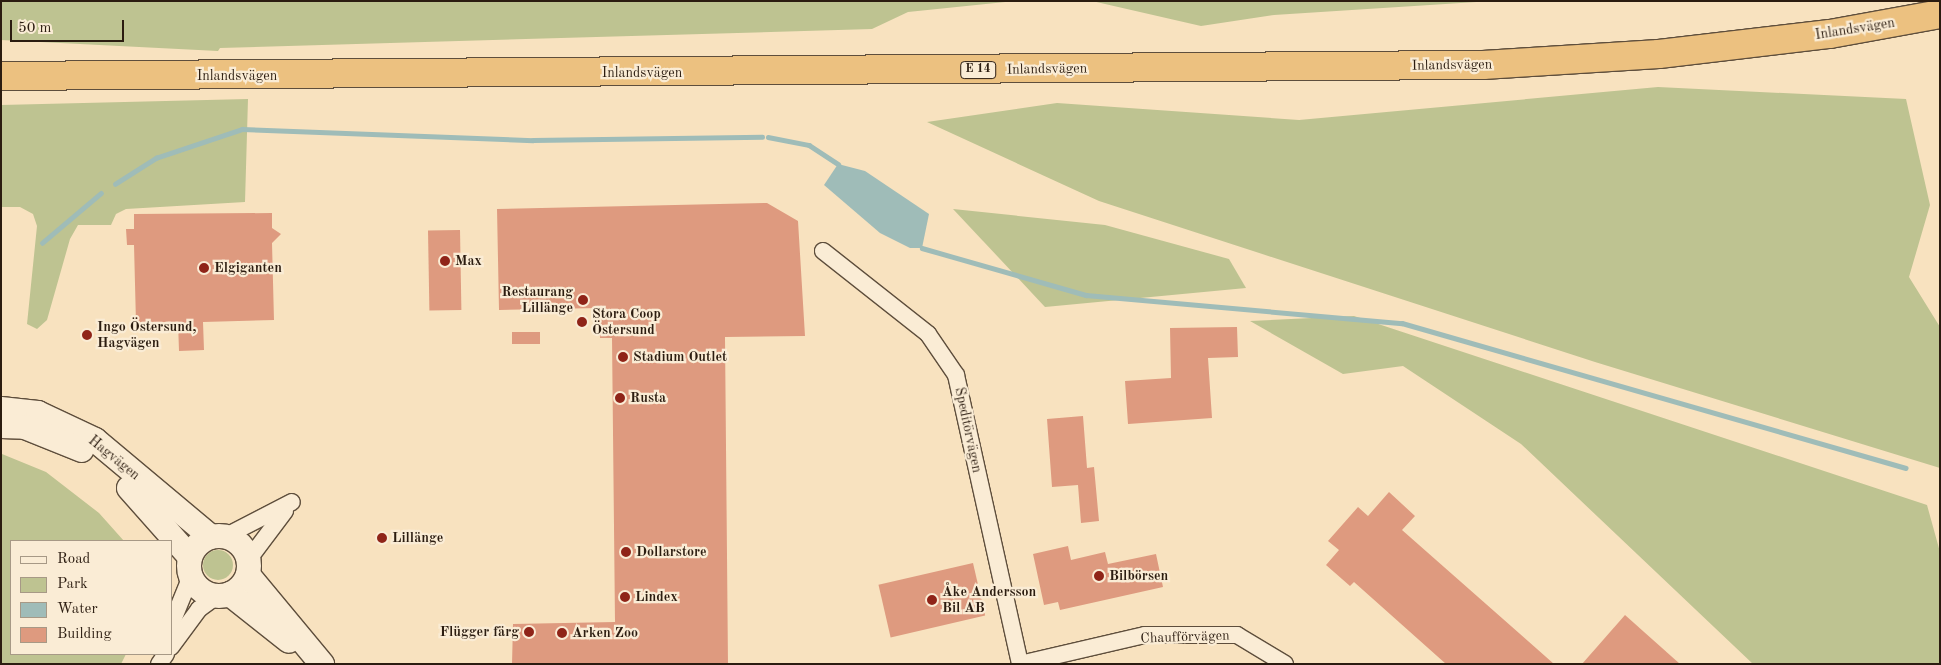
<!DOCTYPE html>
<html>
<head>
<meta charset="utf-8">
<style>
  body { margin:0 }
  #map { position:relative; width:1941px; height:665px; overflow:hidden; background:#f8e2bf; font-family:"Old Standard TT",serif }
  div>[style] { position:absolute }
  .green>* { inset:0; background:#bec391 }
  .round { border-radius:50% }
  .water>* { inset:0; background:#9fbcb8 }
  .stream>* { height:4.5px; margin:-2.25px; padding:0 2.25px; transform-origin:2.25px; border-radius:2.25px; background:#9fbcb8 }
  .building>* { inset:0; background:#de9a7f; transform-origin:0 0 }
  .roads { filter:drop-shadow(1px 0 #5e4e3c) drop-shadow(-1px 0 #5e4e3c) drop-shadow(0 1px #5e4e3c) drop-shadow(0 -1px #5e4e3c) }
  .street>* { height:16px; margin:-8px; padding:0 8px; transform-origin:8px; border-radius:8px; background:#faecd5 }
  .secondary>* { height:24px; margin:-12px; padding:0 12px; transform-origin:12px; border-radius:12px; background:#faecd5 }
  .secondary>.ring { margin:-12px; padding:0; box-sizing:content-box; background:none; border:24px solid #faecd5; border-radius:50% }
  .highway>* { height:28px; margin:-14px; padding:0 14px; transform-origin:14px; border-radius:14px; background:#ecc180 }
  .dots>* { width:14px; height:14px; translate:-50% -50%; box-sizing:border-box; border:2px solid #faecd5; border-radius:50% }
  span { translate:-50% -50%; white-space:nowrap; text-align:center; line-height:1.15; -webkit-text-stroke:4.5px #faecd5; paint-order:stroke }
  .shield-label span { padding:1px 4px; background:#faecd5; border:1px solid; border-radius:4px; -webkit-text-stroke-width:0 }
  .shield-label { font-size:12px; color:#2b1c10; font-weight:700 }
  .street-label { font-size:14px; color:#2b1c10 }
  .poi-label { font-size:14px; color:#2b1c10; font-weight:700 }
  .left { translate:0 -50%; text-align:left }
  .right { translate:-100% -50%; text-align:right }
  .frame { position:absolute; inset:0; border:2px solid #2b1c10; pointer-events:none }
  .legend { position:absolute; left:10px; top:540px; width:162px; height:115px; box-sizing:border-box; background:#faecd5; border:1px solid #a79986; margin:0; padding:6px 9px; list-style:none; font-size:15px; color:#2b1c10 }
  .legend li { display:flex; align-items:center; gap:10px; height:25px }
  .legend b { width:25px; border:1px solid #a79986 }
  .scale { position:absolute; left:10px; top:20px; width:114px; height:22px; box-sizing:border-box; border:2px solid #2b1c10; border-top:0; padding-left:6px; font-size:15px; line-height:18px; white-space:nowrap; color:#2b1c10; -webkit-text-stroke:4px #faecd5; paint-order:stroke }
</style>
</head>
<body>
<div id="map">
  <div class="green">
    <div style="clip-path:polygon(1px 1px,1015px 1px,908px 12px,872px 29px,220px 48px,218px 51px,1px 40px)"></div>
    <div style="clip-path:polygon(1092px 1px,1492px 1px,1274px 15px,1201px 26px)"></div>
    <div style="clip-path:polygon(1658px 87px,1906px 99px,1930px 205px,1909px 277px,1940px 327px,1940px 468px,1595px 362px,1099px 201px,927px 122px,1057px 103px,1299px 120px)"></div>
    <div style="clip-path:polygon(248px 99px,245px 202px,126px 209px,116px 214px,111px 225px,78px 225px,70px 239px,47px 320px,37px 329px,27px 324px,37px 226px,33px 214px,20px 207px,1px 207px,1px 105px)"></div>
    <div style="clip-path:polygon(953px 209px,1105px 225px,1229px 259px,1246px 288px,1045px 307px)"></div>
    <div style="clip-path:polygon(1354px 316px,1927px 505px,1940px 552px,1940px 664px,1753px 664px,1521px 444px,1403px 366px,1343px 374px,1250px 321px)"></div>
    <div style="clip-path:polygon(2px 454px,46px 472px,99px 513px,124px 541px,11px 541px,11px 654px,126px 654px,121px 664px,1px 664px)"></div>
    <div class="round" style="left:203px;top:550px;width:30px;height:30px"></div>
  </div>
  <div class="water">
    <div style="clip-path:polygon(838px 164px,865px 171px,929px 214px,922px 248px,910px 248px,880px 233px,824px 185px)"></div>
  </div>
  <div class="stream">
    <div style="left:768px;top:137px;width:42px;rotate:11deg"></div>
    <div style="left:809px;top:145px;width:35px;rotate:33deg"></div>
    <div style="left:115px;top:184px;width:49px;rotate:-32.4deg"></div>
    <div style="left:156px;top:158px;width:91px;rotate:-18.6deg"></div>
    <div style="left:242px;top:129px;width:291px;rotate:2.2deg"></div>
    <div style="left:533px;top:140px;width:229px;rotate:-0.8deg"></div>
    <div style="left:42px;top:243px;width:77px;rotate:-40.3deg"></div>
    <div style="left:922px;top:248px;width:171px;rotate:16deg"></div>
    <div style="left:1086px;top:295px;width:317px;rotate:5.1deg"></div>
    <div style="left:1402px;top:323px;width:524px;rotate:16.05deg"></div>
  </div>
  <div class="building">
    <div style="clip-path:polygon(767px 203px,798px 221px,805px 336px,725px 337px,728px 664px,512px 664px,513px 624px,615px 622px,612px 338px,600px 338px,599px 308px,499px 310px,497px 209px)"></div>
    <div style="clip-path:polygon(272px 213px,272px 228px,281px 234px,272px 243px,274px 320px,203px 322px,204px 350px,179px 351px,178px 322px,136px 323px,134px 245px,127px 245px,126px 229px,134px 229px,134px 214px)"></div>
    <div style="left:460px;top:230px;width:80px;height:32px;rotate:89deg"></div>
    <div style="clip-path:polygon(1237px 327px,1238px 357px,1208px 358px,1212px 418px,1128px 424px,1125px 381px,1171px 378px,1170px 328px)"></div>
    <div style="left:540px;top:332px;width:12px;height:28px;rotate:90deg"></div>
    <div style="clip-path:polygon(1083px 416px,1087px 468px,1094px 467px,1099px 521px,1081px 523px,1078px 485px,1052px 487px,1047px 419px)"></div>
    <div style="clip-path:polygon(1389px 492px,1415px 516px,1402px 530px,1554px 664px,1446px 664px,1354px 582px,1350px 586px,1326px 565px,1339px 550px,1328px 541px,1358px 507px,1368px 516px)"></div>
    <div style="clip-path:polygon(1068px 546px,1071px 560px,1105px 552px,1108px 564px,1156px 554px,1163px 587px,1060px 610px,1058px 602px,1044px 605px,1033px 554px)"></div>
    <div style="left:973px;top:563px;width:54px;height:97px;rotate:77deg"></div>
    <div style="clip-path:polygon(1625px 615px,1680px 664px,1582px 664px)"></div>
  </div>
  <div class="roads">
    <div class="street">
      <div style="left:823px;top:251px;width:134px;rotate:38.3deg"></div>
      <div style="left:928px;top:334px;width:50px;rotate:55.7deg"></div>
      <div style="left:956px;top:375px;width:296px;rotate:77.5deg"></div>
      <div style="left:226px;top:536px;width:74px;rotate:-27.3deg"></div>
      <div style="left:249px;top:559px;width:60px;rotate:-53.1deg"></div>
      <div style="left:171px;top:625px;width:53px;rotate:-67.8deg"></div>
      <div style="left:171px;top:647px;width:47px;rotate:-53.6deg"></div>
      <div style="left:199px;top:609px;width:22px;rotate:-36deg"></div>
      <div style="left:159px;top:664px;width:12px;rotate:-55deg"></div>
      <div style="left:1020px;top:664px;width:128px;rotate:-13.1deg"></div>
      <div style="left:1145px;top:635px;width:92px"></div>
      <div style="left:1237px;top:635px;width:56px;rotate:31.1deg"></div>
    </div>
    <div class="secondary">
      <div style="left:1px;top:409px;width:37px;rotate:6deg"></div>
      <div style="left:38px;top:413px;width:63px;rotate:25.3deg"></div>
      <div style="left:95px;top:440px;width:151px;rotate:39.9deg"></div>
      <div style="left:1px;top:426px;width:24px;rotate:2deg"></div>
      <div style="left:25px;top:427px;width:61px;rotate:22deg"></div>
      <div style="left:129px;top:488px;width:92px;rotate:48.5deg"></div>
      <div class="ring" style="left:189px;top:536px;width:36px;height:36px"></div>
      <div style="left:248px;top:575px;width:116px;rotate:50.3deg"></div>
      <div style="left:230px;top:594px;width:75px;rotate:38.5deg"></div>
    </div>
    <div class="highway">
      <div style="left:1px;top:76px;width:1482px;rotate:-0.43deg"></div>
      <div style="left:1483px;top:65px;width:176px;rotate:-3.6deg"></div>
      <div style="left:1659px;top:54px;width:172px;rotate:-6.7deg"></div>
      <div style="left:1830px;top:34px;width:112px;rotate:-10.3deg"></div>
    </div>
  </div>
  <div class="dots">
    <div style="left:445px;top:261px;background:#8f2418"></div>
    <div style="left:204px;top:268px;background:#8f2418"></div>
    <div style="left:583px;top:300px;background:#8f2418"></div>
    <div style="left:582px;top:322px;background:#8f2418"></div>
    <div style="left:87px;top:335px;background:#8f2418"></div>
    <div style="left:623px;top:357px;background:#8f2418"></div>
    <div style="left:620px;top:398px;background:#8f2418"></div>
    <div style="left:382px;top:538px;background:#8f2418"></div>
    <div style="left:626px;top:552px;background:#8f2418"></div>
    <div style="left:1099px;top:576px;background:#8f2418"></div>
    <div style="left:625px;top:597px;background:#8f2418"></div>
    <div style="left:932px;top:600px;background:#8f2418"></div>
    <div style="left:529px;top:632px;background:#8f2418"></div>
    <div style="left:562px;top:633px;background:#8f2418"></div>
  </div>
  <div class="shield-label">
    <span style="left:978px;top:70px">E 14</span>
  </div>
  <div class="street-label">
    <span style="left:1855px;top:29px;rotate:-9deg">Inlandsvägen</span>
    <span style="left:1452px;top:65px;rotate:-1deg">Inlandsvägen</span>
    <span style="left:1047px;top:69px;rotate:-1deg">Inlandsvägen</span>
    <span style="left:642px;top:73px">Inlandsvägen</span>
    <span style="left:237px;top:76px">Inlandsvägen</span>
    <span style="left:968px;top:430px;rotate:78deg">Speditörvägen</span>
    <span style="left:114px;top:458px;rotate:39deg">Hagvägen</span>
    <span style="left:1185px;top:637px;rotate:-2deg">Chaufförvägen</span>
  </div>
  <div class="poi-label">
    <span class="left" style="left:455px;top:261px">Max</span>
    <span class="left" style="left:214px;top:268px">Elgiganten</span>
    <span class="right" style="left:573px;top:300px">Restaurang<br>Lillänge</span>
    <span class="left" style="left:592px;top:322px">Stora Coop<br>Östersund</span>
    <span class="left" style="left:97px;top:335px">Ingo Östersund,<br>Hagvägen</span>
    <span class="left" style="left:633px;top:357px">Stadium Outlet</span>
    <span class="left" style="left:630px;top:398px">Rusta</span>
    <span class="left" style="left:392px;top:538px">Lillänge</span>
    <span class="left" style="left:636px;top:552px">Dollarstore</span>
    <span class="left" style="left:1109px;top:576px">Bilbörsen</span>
    <span class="left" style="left:942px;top:600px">Åke Andersson<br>Bil AB</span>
    <span class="left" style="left:635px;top:597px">Lindex</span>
    <span class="right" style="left:519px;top:632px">Flügger färg</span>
    <span class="left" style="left:572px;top:633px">Arken Zoo</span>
  </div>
  <div class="frame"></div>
  <ul class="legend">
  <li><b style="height:6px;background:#faecd5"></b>Road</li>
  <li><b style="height:14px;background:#bec391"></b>Park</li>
  <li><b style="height:14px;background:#9fbcb8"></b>Water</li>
  <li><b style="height:14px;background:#de9a7f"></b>Building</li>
  </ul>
  <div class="scale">50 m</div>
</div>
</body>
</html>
